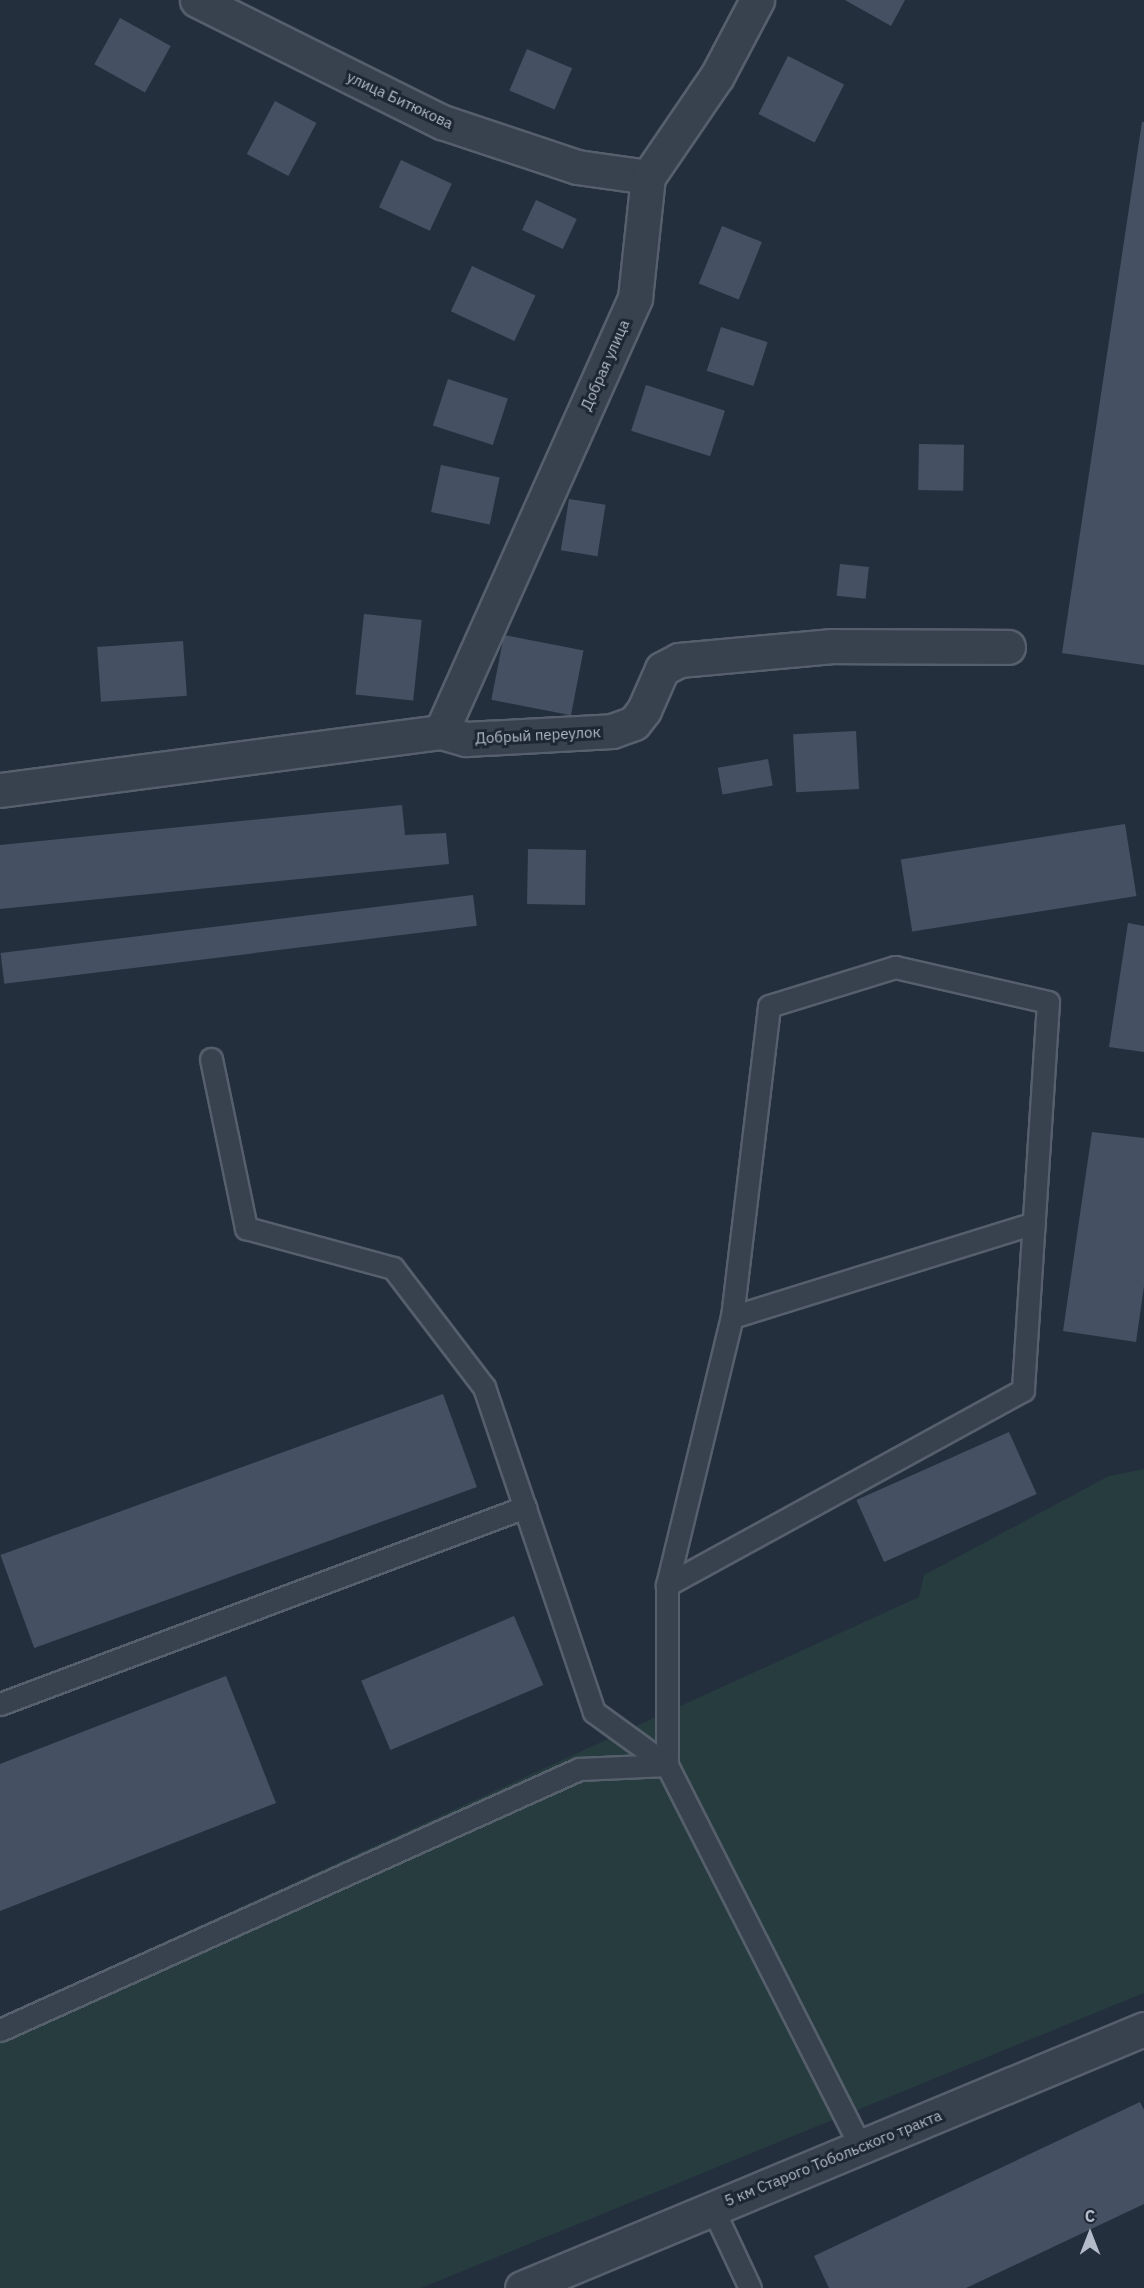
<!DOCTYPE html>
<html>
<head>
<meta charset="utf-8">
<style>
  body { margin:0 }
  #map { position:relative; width:1144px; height:2288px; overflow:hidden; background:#242f3e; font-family:"IBM Plex Sans",sans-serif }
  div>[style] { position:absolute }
  .green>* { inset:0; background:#263c3f }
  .building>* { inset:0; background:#455162; transform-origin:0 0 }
  .roads { filter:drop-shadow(2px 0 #565f6c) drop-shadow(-2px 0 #565f6c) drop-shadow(0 2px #565f6c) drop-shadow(0 -2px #565f6c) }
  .lane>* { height:21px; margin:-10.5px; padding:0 10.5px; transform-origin:10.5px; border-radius:10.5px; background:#38414e }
  .street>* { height:33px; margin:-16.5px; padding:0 16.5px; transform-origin:16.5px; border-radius:16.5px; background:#38414e }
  span { translate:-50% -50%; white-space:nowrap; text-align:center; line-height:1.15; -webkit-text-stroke:6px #1d2633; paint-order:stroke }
  .street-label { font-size:15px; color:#b4bcc9 }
  .north { position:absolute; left:1060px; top:2204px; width:60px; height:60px; -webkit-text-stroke:4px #1d2633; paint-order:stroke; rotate:0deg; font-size:16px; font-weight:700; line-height:24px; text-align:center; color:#b4bcc9 }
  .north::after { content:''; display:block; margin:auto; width:21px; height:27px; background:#b4bcc9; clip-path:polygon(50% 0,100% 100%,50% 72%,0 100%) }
</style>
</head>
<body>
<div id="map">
  <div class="green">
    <div style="clip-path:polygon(1144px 1469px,1144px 1993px,421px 2288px,0 2288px,0 2017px,919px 1597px,924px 1575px,1109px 1476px)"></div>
  </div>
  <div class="building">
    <div style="clip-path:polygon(845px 0,905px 0,891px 26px)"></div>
    <div style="left:120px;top:18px;width:58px;height:53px;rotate:29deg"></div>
    <div style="left:527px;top:49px;width:49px;height:45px;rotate:23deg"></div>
    <div style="left:788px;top:56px;width:63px;height:65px;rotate:27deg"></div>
    <div style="left:275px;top:101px;width:47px;height:60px;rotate:28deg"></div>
    <div style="clip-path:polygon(1142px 122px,1144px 122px,1144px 665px,1062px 653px)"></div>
    <div style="left:401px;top:160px;width:56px;height:52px;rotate:25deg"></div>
    <div style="left:536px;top:200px;width:45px;height:33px;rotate:25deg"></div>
    <div style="left:722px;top:226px;width:43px;height:62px;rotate:22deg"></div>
    <div style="left:472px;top:266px;width:70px;height:50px;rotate:25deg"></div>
    <div style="left:721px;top:327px;width:49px;height:46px;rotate:18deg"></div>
    <div style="left:448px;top:379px;width:63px;height:49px;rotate:18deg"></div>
    <div style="left:646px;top:385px;width:83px;height:48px;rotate:18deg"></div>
    <div style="left:919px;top:444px;width:45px;height:46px;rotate:1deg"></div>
    <div style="left:441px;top:465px;width:60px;height:48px;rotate:12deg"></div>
    <div style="left:569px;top:499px;width:37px;height:52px;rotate:9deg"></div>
    <div style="left:840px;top:564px;width:29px;height:32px;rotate:6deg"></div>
    <div style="left:364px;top:614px;width:58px;height:81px;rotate:6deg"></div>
    <div style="left:504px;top:635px;width:81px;height:66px;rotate:11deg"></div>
    <div style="left:183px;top:641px;width:55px;height:86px;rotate:86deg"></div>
    <div style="left:856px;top:731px;width:58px;height:63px;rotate:87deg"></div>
    <div style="left:768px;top:759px;width:27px;height:51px;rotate:80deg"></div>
    <div style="clip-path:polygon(402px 805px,405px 835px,446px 833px,449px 864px,0 909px,0 845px)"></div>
    <div style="left:1125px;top:824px;width:73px;height:227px;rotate:81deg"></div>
    <div style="left:528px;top:849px;width:58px;height:55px;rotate:1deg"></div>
    <div style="left:473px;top:895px;width:31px;height:476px;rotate:83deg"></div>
    <div style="clip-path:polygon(1128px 923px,1144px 926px,1144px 1052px,1109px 1047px)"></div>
    <div style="clip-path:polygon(1092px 1132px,1144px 1138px,1144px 1286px,1136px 1342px,1063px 1331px)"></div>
    <div style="left:443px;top:1394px;width:99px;height:471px;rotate:70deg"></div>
    <div style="left:1009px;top:1432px;width:68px;height:167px;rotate:66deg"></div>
    <div style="left:514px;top:1616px;width:75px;height:166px;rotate:67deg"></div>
    <div style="clip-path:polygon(226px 1676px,276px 1803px,0 1911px,0 1764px)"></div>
    <div style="clip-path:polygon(1140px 2102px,1144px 2110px,1144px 2204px,966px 2288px,829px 2288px,814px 2256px)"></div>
  </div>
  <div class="roads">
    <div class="lane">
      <div style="left:211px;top:1059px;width:173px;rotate:78.3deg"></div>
      <div style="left:246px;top:1228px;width:152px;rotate:15.2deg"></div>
      <div style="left:393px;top:1268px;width:150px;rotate:52.6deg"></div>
      <div style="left:484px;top:1387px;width:343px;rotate:71.3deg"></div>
      <div style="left:594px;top:1712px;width:90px;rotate:36deg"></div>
      <div style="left:732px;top:1317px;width:316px;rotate:-17.3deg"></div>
      <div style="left:667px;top:1585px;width:276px;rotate:-76.4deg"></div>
      <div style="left:732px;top:1317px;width:313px;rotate:-83.2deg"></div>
      <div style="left:769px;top:1006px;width:132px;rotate:-17.2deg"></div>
      <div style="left:895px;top:967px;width:157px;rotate:12.9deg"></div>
      <div style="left:1048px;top:1002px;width:389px;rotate:93.7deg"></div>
      <div style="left:1023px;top:1390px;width:406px;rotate:151.3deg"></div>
      <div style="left:667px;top:1585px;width:180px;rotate:90deg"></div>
      <div style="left:667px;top:1765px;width:427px;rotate:63.1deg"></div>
      <div style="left:0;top:1704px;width:561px;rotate:-20.57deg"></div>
      <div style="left:0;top:2030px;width:635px;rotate:-24.26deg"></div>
      <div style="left:579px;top:1769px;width:88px;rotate:-2.6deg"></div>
      <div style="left:712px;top:2207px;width:89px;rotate:64.9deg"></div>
    </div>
    <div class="street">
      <div style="left:197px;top:0;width:274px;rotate:26.5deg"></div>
      <div style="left:442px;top:122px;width:142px;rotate:18.4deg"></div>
      <div style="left:577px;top:167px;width:72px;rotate:8deg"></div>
      <div style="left:441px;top:732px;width:475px;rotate:-65.9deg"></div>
      <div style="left:635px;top:298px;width:122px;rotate:-83.9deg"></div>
      <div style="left:648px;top:177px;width:122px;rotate:-55.7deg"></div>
      <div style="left:717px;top:76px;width:86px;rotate:-62.2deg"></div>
      <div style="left:0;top:790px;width:445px;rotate:-7.5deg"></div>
      <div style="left:441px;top:732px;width:26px;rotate:16deg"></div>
      <div style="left:466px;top:739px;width:146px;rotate:-3.1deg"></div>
      <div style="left:612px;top:731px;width:23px;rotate:-20deg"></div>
      <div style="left:634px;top:723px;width:16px;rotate:-52deg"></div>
      <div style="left:644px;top:710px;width:45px;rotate:-66.3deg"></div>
      <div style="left:662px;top:669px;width:19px;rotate:-28deg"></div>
      <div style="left:679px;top:660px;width:154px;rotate:-5.2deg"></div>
      <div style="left:832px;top:646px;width:176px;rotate:0.3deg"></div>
      <div style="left:522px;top:2288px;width:674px;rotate:-22.61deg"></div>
    </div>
  </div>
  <div class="street-label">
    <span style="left:400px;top:100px;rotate:25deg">улица Битюкова</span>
    <span style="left:605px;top:365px;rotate:-66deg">Добрая улица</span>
    <span style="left:538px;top:735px;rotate:-3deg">Добрый переулок</span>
    <span style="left:833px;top:2158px;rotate:-22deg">5 км Старого Тобольского тракта</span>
  </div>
  <div class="north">С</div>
</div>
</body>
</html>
